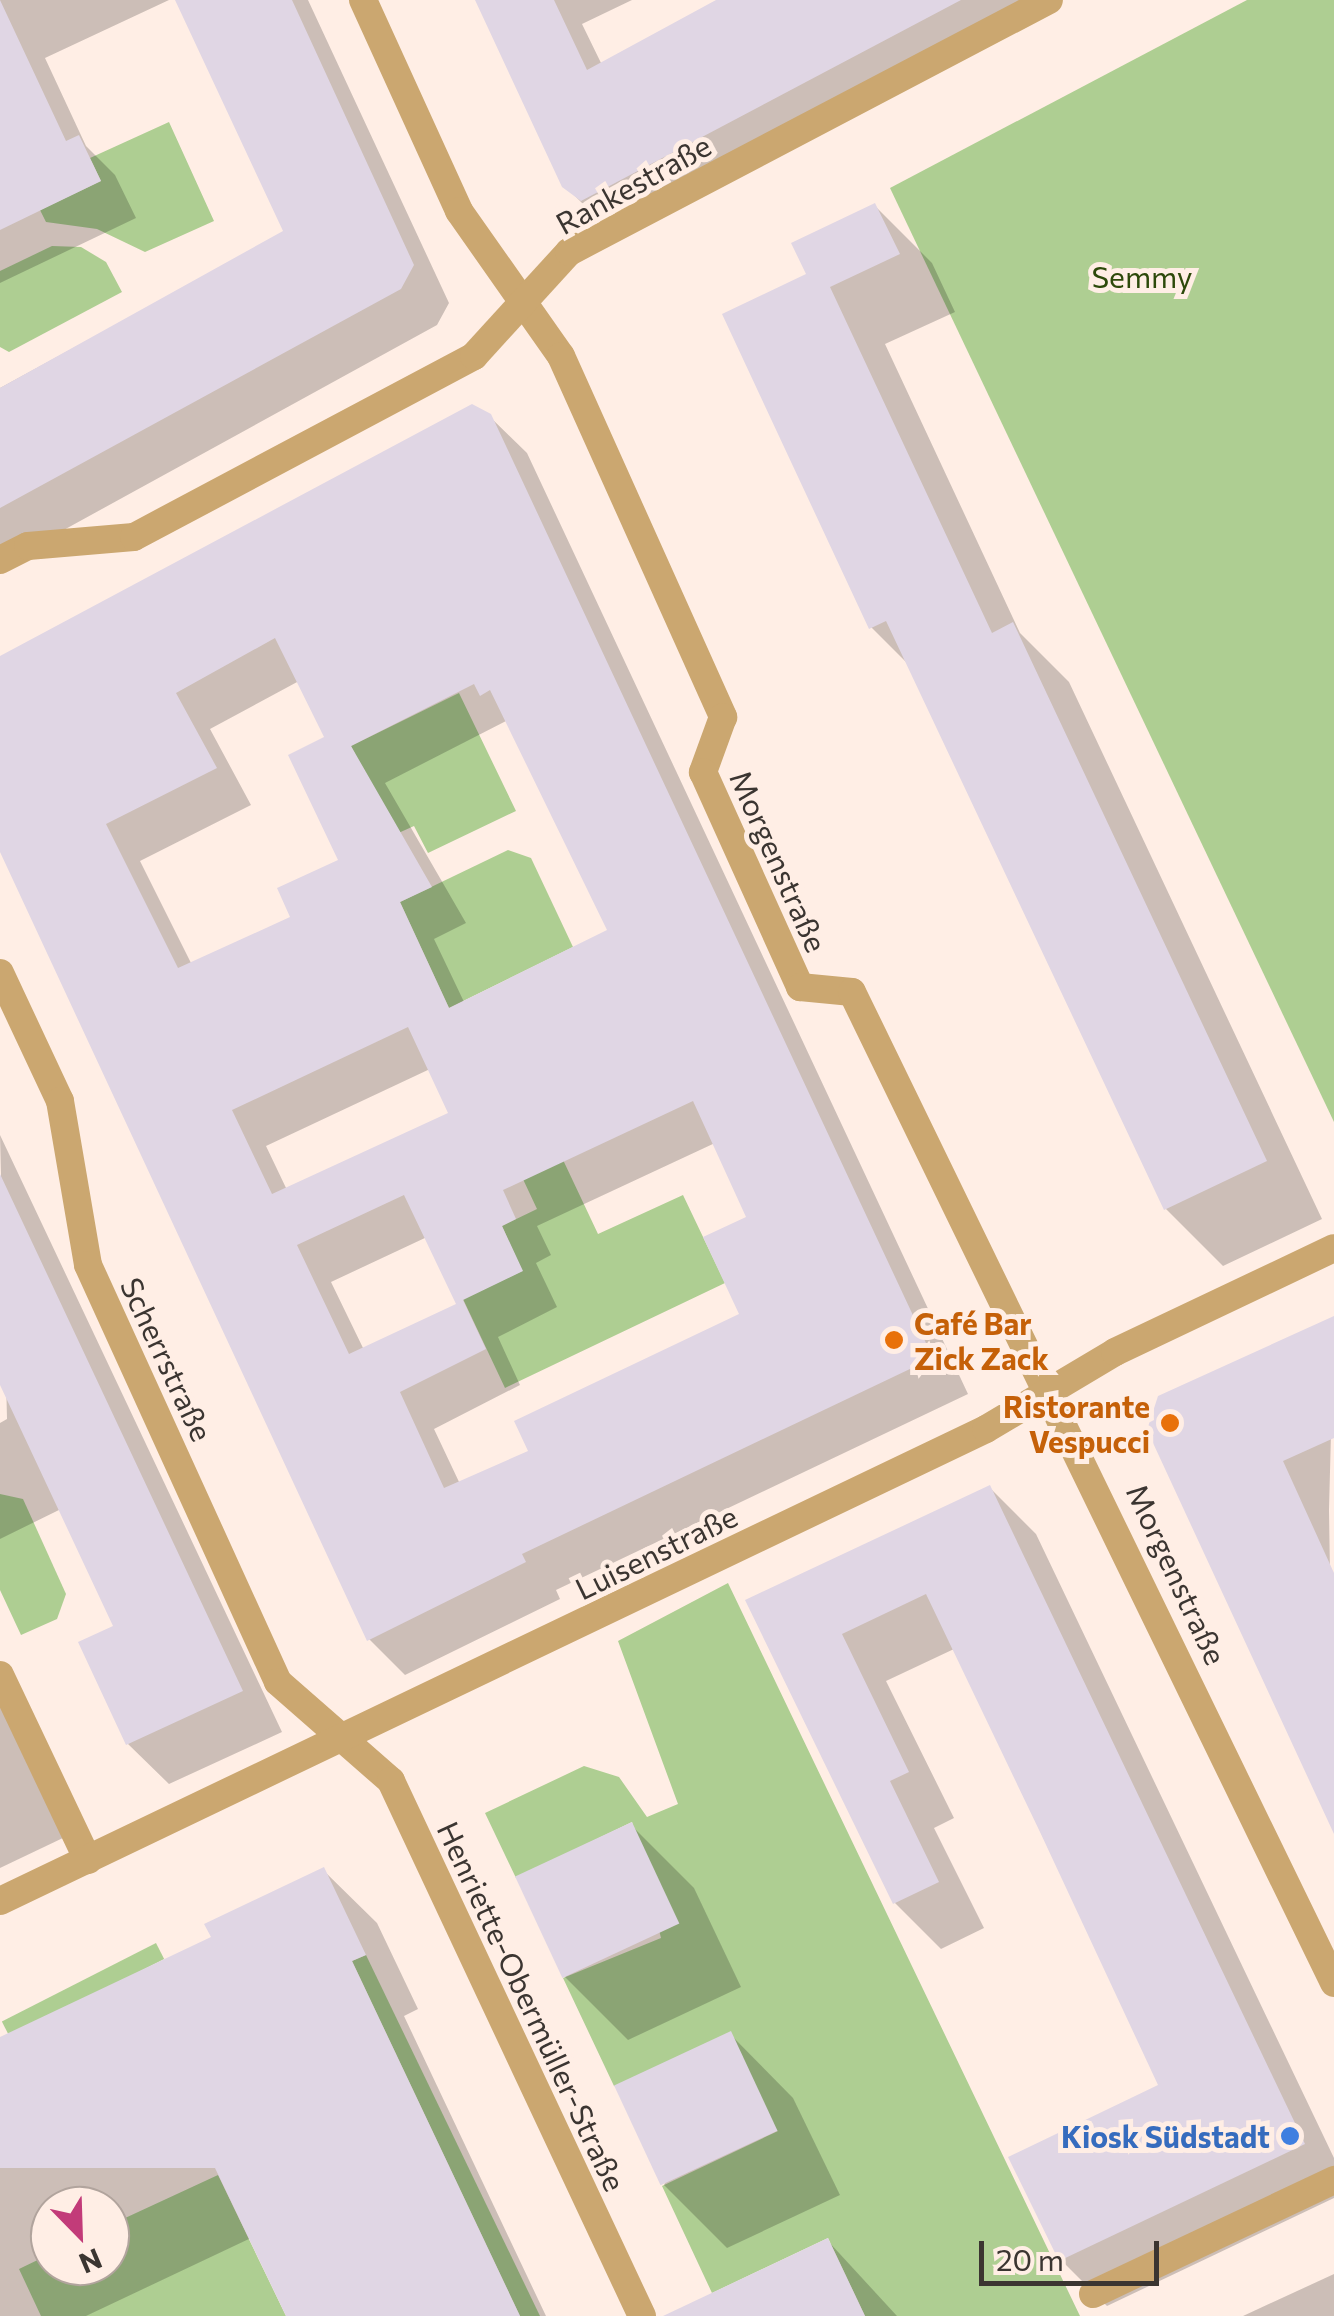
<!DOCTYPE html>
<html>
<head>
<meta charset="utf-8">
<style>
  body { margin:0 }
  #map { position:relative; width:1334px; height:2316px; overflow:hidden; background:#ffeee5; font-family:Commissioner,sans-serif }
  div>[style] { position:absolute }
  .green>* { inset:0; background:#aece92; transform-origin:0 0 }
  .shadow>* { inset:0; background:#0003 }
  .building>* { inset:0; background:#e0d6e4; transform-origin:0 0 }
  .service>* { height:28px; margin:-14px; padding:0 14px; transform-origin:14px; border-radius:14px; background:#cba770 }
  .minor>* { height:28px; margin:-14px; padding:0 14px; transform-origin:14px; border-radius:14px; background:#cba770 }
  .dots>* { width:28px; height:28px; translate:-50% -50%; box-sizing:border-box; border:5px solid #ffeee5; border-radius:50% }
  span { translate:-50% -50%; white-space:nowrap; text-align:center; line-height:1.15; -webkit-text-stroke:10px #ffeee5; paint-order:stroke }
  .street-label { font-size:30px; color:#3b3531 }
  .park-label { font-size:30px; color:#2d490a }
  .food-label { font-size:30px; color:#c56008; font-weight:700 }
  .left { translate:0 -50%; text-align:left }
  .right { translate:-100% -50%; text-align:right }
  .shop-label { font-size:30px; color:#366cbe; font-weight:700 }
  .north { position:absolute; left:30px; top:2186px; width:100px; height:100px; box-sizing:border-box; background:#ffeee5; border:2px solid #b1a49d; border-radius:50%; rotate:157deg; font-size:28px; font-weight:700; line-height:40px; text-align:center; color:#3b3531 }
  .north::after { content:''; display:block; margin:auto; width:35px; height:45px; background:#c23b79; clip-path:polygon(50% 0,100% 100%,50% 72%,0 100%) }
  .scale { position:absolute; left:979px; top:2241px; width:180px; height:45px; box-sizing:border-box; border:5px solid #3b3531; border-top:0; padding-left:12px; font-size:30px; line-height:35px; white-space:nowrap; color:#3b3531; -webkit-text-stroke:8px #ffeee5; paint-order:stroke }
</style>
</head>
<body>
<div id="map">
  <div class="green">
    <div style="clip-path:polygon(1247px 0,1334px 0,1334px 1122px,890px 188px)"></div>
    <div style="clip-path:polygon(169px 122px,214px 221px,145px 252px,97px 229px,46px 222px,40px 210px,101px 181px,90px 158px)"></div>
    <div style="clip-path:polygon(52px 246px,81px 247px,106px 262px,122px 292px,9px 352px,0 347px,0 271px)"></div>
    <div style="clip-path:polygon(459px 693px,516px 811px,428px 853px,414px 826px,394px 835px,351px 746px)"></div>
    <div style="clip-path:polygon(508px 850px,531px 858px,573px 947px,449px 1008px,400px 902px)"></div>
    <div style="clip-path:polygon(539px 1109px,598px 1234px,683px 1195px,725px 1283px,505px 1388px,463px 1299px,522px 1271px,502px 1226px,537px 1209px,499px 1128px)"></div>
    <div style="clip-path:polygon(0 1494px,23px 1499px,66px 1594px,57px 1619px,21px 1635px,0 1590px)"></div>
    <div style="clip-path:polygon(728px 1583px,1080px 2316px,865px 2316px,828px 2238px,712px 2293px,662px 2186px,778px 2131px,614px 2086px,563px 1978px,661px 1938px,632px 1822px,516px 1878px,485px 1813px,584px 1766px,619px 1777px,647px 1817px,678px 1804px,618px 1641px)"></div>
    <div style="left:156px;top:1943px;width:18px;height:173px;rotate:63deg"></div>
    <div style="clip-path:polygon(366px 1955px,540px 2316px,520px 2316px,352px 1961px)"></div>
    <div style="clip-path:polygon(218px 2175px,286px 2316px,41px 2316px,19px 2269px,50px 2254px,50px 2266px,110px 2266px,110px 2225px)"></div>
  </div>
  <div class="shadow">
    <div style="clip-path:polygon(0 0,169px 0,45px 58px,86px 146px,115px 175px,136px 218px,0 283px)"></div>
    <div style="clip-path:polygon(178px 0,308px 0,449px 303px,437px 325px,0 565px,0 388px,286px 232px)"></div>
    <div style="clip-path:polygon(476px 0,632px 0,582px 24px,602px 65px,721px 0,1057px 0,602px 223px,564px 185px)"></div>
    <div style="clip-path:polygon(875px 206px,932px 263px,955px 312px,885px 344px,1020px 633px,1069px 682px,1322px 1219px,1223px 1266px,1166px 1209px,911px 667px,871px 627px,809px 276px)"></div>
    <div style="clip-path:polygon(evenodd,489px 416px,527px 453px,968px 1394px,556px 1590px,560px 1599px,405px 1675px,369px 1639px,0 847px,0 660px,489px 416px,299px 681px,327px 738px,341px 861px,293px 918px,192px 965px,140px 861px,251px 805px,210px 729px,299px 681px,489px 416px,508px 720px,610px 931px,465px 1004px,434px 939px,466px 923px,385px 783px,508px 720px,489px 416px,430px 1069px,451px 1114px,287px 1190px,266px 1146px,430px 1069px,489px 416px,715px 1143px,749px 1218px,743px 1315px,532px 1453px,460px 1484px,434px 1429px,520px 1385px,498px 1337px,557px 1307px,536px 1263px,551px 1255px,537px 1226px,715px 1143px,489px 416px,427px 1237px,459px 1305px,364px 1350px,331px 1282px,427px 1237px)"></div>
    <div style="clip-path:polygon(0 1135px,282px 1732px,169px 1784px,128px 1744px,116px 1627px,61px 1509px,0 1539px,0 1423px,7px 1419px)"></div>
    <div style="clip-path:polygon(1334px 1318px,1329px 1510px,1334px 1829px,1149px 1430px)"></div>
    <div style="clip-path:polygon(990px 1488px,1036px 1534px,1334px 2158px,1334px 2198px,1107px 2306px,1061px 2260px,1161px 2086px,954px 1649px,886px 1681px,954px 1818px,934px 1828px,984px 1928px,941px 1949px,895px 1903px,748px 1602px)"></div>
    <div style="clip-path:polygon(0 1698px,65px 1837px,0 1868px)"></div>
    <div style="clip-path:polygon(631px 1825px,694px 1888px,741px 1987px,628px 2040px,565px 1977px)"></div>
    <div style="clip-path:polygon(evenodd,323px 1870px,377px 1923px,418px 2009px,404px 2016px,546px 2316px,288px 2316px,251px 2238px,86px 2316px,0 2316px,0 2040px,214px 1938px,323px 1870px,50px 2206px,110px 2206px,110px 2266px,50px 2266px,50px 2206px)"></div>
    <div style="clip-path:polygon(730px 2034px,793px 2098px,840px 2195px,727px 2248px,664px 2185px)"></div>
    <div style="clip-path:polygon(828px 2241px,897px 2316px,726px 2316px)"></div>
    <div style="clip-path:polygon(1334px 2274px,1334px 2316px,1243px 2316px)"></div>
  </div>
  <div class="building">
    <div style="clip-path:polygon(0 0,66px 141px,79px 135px,101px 181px,0 230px)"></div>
    <div style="clip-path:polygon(175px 0,292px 0,414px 265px,401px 289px,0 508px,0 388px,283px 231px)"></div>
    <div style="clip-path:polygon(475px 0,554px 0,587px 70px,716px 0,961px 0,581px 201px,562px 187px)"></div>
    <div style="clip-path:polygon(875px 203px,900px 254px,830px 287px,992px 633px,1013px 622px,1267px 1161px,1164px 1210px,886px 621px,869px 629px,722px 314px,806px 274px,791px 243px)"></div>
    <div style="clip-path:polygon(evenodd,472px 404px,491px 414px,933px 1358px,522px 1554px,526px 1562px,367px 1641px,0 852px,0 656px,472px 404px,275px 638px,324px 737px,288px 755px,338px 860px,277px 888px,290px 917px,178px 968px,106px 824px,217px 768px,176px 693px,275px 638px,472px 404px,474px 684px,480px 696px,490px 690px,607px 930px,449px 1008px,400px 902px,432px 887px,351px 746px,474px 684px,472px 404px,408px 1027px,448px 1113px,272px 1194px,232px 1110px,408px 1027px,472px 404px,693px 1101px,746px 1217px,703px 1237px,739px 1314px,514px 1421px,528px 1451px,444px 1488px,400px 1392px,486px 1349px,463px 1300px,523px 1271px,502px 1226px,516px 1219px,503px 1190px,693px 1101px,472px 404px,404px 1195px,456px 1304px,349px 1354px,297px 1245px,404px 1195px)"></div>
    <div style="clip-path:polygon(0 1174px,243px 1691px,126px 1745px,78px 1642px,113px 1626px,0 1385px)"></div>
    <div style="clip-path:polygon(1334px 1316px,1334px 1438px,1283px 1461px,1334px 1573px,1334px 1834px,1147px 1430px,1158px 1396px)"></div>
    <div style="clip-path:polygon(990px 1485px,1305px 2144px,1059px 2261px,1008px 2157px,1158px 2085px,1040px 1832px,926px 1594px,842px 1634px,909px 1772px,890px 1781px,939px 1882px,893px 1904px,745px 1600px)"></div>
    <div style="left:632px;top:1822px;width:112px;height:129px;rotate:65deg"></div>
    <div style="clip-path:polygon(324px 1867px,366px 1955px,352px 1961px,520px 2316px,286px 2316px,215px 2168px,0 2168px,0 2037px,211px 1937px,204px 1924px)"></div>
    <div style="left:731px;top:2031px;width:110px;height:129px;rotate:65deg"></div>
    <div style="clip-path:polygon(828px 2238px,865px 2316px,663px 2316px)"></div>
  </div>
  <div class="service">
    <div style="left:0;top:1675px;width:205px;rotate:64.6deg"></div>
  </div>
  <div class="minor">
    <div style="left:363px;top:0;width:232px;rotate:65.5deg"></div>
    <div style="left:459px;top:211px;width:177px;rotate:54.9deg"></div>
    <div style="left:561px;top:356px;width:396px;rotate:65.8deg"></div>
    <div style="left:723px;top:717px;width:59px;rotate:110deg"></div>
    <div style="left:703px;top:772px;width:236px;rotate:65.7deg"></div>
    <div style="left:800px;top:987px;width:52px;rotate:5.5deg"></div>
    <div style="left:852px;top:992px;width:1102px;rotate:64.06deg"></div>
    <div style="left:0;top:560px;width:31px;rotate:-27deg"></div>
    <div style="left:28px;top:546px;width:106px;rotate:-4.9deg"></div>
    <div style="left:134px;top:537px;width:385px;rotate:-28deg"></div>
    <div style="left:474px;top:356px;width:141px;rotate:-47.6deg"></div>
    <div style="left:569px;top:252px;width:542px;rotate:-27.7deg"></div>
    <div style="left:0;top:973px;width:141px;rotate:64.9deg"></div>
    <div style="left:60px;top:1101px;width:166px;rotate:80.3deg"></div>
    <div style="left:88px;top:1265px;width:458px;rotate:65.5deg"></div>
    <div style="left:278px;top:1682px;width:150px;rotate:41.2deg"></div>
    <div style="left:391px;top:1781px;width:591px;rotate:64.87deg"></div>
    <div style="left:0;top:1901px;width:1093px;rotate:-25.58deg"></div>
    <div style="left:986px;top:1429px;width:150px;rotate:-30.8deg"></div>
    <div style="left:1115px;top:1352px;width:242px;rotate:-25.4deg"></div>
    <div style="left:1093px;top:2294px;width:267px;rotate:-25.3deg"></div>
  </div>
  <div class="dots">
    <div style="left:894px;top:1340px;background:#e8710a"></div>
    <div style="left:1170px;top:1423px;background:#e8710a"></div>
    <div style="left:1290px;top:2136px;background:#3f7fe0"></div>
  </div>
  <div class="street-label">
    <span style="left:633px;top:184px;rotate:-29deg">Rankestraße</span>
    <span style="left:779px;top:861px;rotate:66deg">Morgenstraße</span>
    <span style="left:167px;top:1359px;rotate:65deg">Scherrstraße</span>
    <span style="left:656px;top:1552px;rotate:-26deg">Luisenstraße</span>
    <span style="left:1177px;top:1574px;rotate:65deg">Morgenstraße</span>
    <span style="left:532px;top:2006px;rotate:65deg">Henriette-Obermüller-Straße</span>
  </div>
  <div class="park-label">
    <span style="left:1142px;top:276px">Semmy</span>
  </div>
  <div class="food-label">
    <span class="left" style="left:914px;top:1340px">Café Bar<br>Zick Zack</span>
    <span class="right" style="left:1150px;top:1423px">Ristorante<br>Vespucci</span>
  </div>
  <div class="shop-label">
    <span class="right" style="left:1270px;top:2136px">Kiosk Südstadt</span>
  </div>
  <div class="north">N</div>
  <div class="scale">20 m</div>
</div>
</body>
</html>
